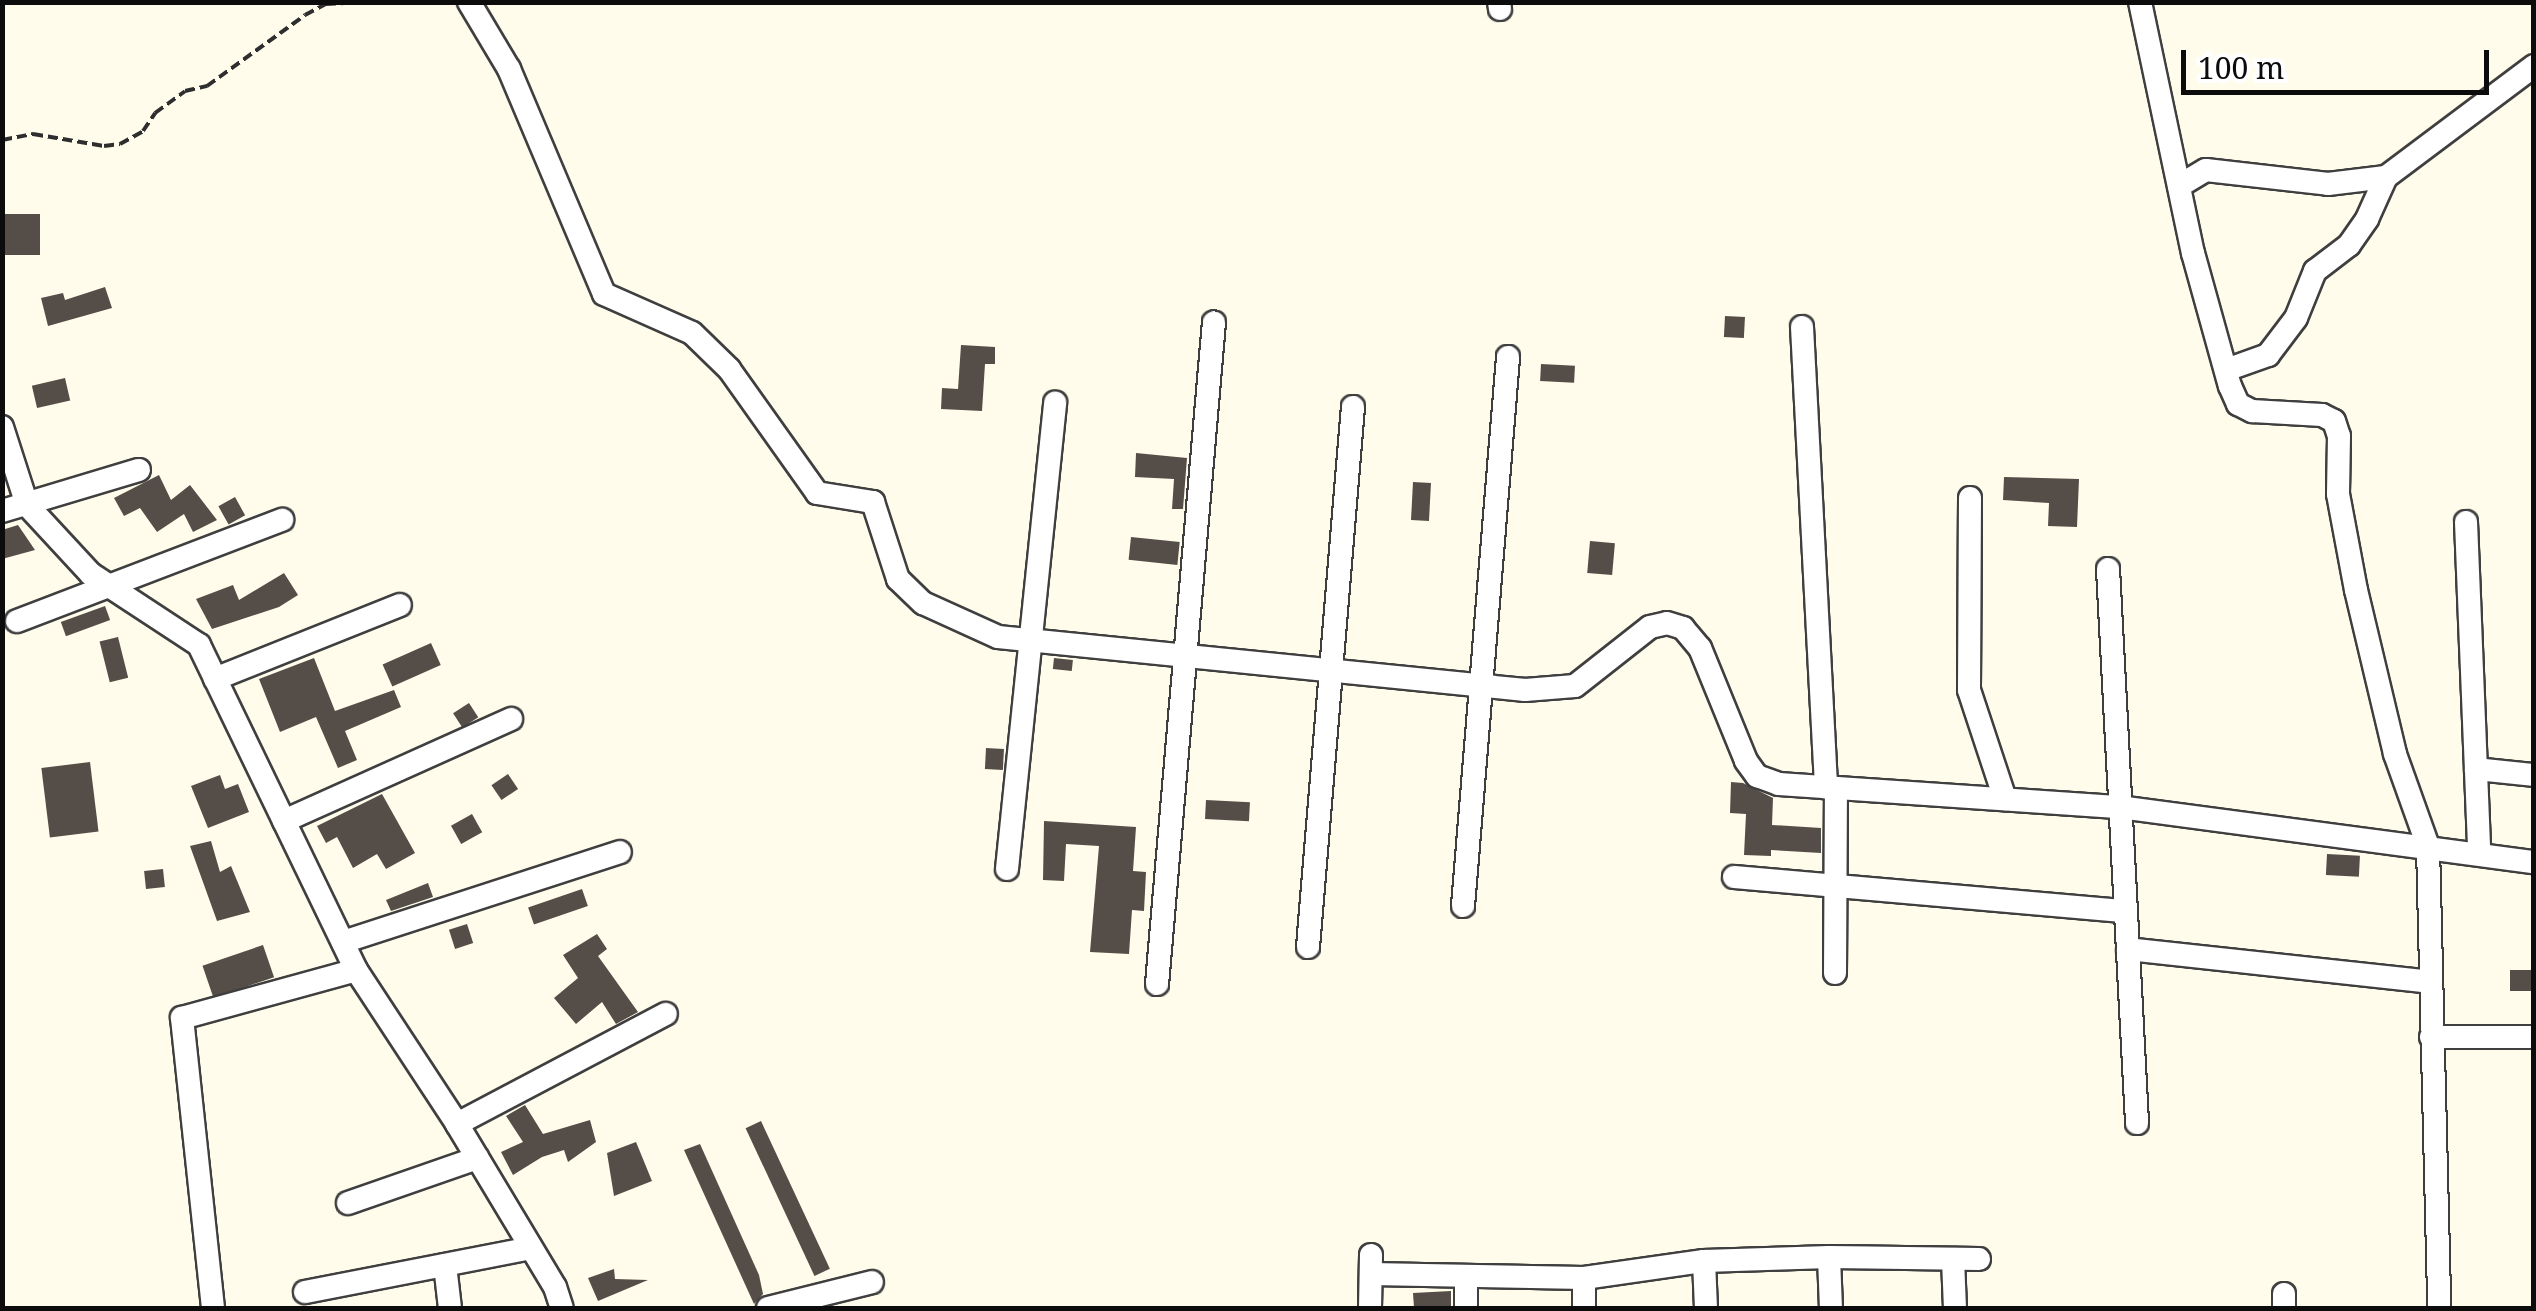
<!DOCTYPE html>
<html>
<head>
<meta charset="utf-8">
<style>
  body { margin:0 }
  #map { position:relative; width:2536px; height:1311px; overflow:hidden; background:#fffceb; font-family:"Noto Serif",serif }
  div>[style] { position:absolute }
  .building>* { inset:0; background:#554d48; transform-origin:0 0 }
  .path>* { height:4px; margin-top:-2px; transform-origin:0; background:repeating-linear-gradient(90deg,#2e2e2e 0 10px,transparent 0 15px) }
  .roads { filter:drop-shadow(2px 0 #3f3f3f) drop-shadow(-2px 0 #3f3f3f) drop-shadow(0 2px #3f3f3f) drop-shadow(0 -2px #3f3f3f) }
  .minor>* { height:22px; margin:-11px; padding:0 11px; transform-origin:11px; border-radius:11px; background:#fff }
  span { translate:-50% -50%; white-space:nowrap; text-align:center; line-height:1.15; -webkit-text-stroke:10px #fff; paint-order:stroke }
  .frame { position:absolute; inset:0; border:5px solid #0c0c0c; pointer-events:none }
  .scale { position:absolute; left:2181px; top:50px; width:308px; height:45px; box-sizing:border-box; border:5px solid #0c0c0c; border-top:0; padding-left:12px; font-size:30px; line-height:35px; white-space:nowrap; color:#0c0c0c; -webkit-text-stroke:8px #fff; paint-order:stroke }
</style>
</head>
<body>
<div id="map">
  <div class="building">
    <div style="left:2px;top:214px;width:38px;height:41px"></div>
    <div style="clip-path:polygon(105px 287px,112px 308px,48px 326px,41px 298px,63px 293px,65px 300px)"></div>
    <div style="left:1725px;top:316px;width:20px;height:21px;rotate:3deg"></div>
    <div style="clip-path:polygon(961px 345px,995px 347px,995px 364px,985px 364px,982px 411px,941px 409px,942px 388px,958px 389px)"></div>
    <div style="left:1541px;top:364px;width:34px;height:17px;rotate:3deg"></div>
    <div style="left:65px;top:378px;width:23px;height:34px;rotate:77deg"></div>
    <div style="clip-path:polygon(1136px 453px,1187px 458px,1183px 509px,1172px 509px,1174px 479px,1135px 477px)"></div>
    <div style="clip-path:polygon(159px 475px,171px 500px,190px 485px,217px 520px,193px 532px,184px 514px,157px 532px,140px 508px,124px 516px,114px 498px)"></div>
    <div style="clip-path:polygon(2004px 477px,2079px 479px,2077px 527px,2048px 526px,2049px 503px,2003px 500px)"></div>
    <div style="left:1413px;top:482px;width:18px;height:38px;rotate:3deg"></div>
    <div style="left:235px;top:497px;width:21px;height:19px;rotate:61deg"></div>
    <div style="clip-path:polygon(18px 525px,35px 550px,2px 559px,2px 530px)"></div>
    <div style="left:1131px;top:537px;width:49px;height:23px;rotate:6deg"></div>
    <div style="left:1590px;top:541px;width:25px;height:32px;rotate:5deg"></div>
    <div style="clip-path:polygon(284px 573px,298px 595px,279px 607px,212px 629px,196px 599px,233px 585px,239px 600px)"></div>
    <div style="left:105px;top:606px;width:15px;height:47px;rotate:70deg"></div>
    <div style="left:118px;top:637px;width:42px;height:19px;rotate:76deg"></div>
    <div style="left:431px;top:643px;width:24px;height:53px;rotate:66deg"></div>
    <div style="clip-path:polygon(314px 658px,335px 711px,394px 690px,401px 707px,345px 731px,357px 760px,338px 768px,316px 717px,280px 732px,259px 679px)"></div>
    <div style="left:1054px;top:658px;width:19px;height:11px;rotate:6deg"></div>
    <div style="left:469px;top:703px;width:17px;height:19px;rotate:57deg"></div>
    <div style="left:986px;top:748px;width:18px;height:21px;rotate:3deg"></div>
    <div style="left:90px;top:762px;width:70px;height:49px;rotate:83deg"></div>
    <div style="left:508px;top:774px;width:18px;height:20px;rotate:56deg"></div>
    <div style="clip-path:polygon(220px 775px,225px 789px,238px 784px,249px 812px,208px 828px,191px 786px)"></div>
    <div style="clip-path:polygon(1731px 782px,1743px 783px,1773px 798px,1772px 825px,1821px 828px,1821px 853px,1771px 850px,1771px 856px,1744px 855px,1746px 814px,1730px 813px)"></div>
    <div style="clip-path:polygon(382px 794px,415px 853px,386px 869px,377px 854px,353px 868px,337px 837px,326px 843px,317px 826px)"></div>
    <div style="left:1206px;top:800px;width:44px;height:19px;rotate:3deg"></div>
    <div style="left:472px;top:814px;width:21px;height:24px;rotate:61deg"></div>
    <div style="clip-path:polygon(1044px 821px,1136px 827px,1133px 871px,1146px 872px,1144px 911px,1132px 910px,1129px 954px,1090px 952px,1099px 846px,1066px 844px,1064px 881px,1043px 880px)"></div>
    <div style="clip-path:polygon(211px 841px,220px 872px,231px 866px,250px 912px,217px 921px,190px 846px)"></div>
    <div style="left:2327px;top:854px;width:33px;height:21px;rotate:3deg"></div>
    <div style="left:163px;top:869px;width:18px;height:19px;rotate:84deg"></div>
    <div style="clip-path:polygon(428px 883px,433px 897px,391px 911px,386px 900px)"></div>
    <div style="left:582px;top:889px;width:18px;height:57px;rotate:71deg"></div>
    <div style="left:467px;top:924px;width:20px;height:19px;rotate:72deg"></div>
    <div style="clip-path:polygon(597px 934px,607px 949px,598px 956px,638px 1012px,616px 1024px,602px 1002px,576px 1024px,554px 998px,578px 978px,563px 955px)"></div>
    <div style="left:263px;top:945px;width:34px;height:64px;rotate:71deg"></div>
    <div style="left:2510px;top:970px;width:24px;height:21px"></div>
    <div style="clip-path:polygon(525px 1105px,543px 1134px,590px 1120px,596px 1142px,568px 1162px,564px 1150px,542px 1157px,513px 1175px,501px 1152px,523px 1142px,506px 1116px)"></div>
    <div style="left:761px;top:1121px;width:163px;height:17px;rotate:65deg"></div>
    <div style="clip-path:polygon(636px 1142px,652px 1181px,614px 1196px,607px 1153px)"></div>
    <div style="clip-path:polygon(700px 1144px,759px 1275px,763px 1294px,754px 1304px,684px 1150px)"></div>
    <div style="clip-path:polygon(614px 1269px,615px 1279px,648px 1280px,598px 1301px,588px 1278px)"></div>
    <div style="clip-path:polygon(1451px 1291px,1451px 1308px,1414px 1308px,1413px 1293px)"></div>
  </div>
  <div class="path">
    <div style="left:2px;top:140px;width:32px;rotate:-11deg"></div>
    <div style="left:33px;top:134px;width:72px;rotate:9.6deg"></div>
    <div style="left:104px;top:146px;width:16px;rotate:-7deg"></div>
    <div style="left:120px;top:144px;width:26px;rotate:-29deg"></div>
    <div style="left:143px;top:131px;width:22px;rotate:-56deg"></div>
    <div style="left:155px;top:113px;width:37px;rotate:-36deg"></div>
    <div style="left:185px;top:91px;width:23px;rotate:-13deg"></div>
    <div style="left:207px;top:86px;width:121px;rotate:-35.9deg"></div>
    <div style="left:305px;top:15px;width:24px;rotate:-28deg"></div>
    <div style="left:326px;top:4px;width:34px;rotate:-3deg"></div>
  </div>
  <div class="roads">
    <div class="minor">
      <div style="left:469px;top:2px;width:78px;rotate:59.2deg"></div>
      <div style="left:509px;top:69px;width:244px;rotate:67.1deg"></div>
      <div style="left:604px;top:294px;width:96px;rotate:23.9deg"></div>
      <div style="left:692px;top:333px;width:52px;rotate:44.2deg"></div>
      <div style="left:729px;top:369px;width:152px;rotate:54.6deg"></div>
      <div style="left:817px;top:493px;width:57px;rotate:9.1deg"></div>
      <div style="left:873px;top:502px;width:81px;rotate:72deg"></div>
      <div style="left:898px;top:579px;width:35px;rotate:44deg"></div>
      <div style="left:923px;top:603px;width:82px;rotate:24.4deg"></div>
      <div style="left:998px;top:637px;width:530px;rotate:5.74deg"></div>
      <div style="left:1525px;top:690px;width:50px;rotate:-4.6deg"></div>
      <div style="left:1575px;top:686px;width:95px;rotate:-38.2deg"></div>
      <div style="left:1650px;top:627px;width:17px;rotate:-13deg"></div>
      <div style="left:1667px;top:623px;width:17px;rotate:17deg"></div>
      <div style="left:1683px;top:628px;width:26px;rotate:50deg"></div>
      <div style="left:1700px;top:648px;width:122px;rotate:67.8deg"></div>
      <div style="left:1746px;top:761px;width:19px;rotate:54deg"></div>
      <div style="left:1757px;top:776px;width:23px;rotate:20deg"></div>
      <div style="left:1779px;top:784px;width:342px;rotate:3.9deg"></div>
      <div style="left:2120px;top:807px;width:418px;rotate:7.6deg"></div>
      <div style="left:1499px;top:2px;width:7px;rotate:82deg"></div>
      <div style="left:2140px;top:2px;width:257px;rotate:78.1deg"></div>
      <div style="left:2193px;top:253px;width:138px;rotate:74.5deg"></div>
      <div style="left:2230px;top:386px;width:20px;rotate:66deg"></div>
      <div style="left:2238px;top:404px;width:16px;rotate:27deg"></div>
      <div style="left:2252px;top:411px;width:70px;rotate:3.3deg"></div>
      <div style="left:2322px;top:415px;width:13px;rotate:27deg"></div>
      <div style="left:2334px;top:421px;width:16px;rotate:72deg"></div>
      <div style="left:2339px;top:436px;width:58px;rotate:91deg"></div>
      <div style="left:2338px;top:494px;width:98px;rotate:79.4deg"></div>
      <div style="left:2356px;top:590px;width:169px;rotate:76.6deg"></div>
      <div style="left:2395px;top:754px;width:98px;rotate:70.3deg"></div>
      <div style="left:2428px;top:846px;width:462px;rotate:88.6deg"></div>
      <div style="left:2179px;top:186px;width:31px;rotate:-31deg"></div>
      <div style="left:2206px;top:170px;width:123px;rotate:6.5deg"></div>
      <div style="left:2328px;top:184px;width:58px;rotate:-6.9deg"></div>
      <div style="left:2386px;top:177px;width:185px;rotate:-36.9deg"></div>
      <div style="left:1802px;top:327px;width:461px;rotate:87deg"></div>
      <div style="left:2226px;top:370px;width:45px;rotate:-19.7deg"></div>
      <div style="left:2268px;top:355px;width:46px;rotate:-52.9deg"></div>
      <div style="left:2296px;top:318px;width:51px;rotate:-68deg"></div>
      <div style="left:2315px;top:271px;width:43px;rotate:-37.4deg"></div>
      <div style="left:2349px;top:245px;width:32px;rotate:-55deg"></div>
      <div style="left:2367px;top:219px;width:46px;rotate:-65.7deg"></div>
      <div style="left:2px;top:427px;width:82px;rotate:72.2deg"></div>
      <div style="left:27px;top:505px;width:94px;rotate:47.2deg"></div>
      <div style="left:91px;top:574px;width:129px;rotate:33.3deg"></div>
      <div style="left:199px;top:645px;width:361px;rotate:64.2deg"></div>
      <div style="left:356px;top:970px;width:184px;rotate:56.7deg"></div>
      <div style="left:457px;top:1124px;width:190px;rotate:59deg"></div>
      <div style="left:555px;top:1287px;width:22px;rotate:72deg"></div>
      <div style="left:1970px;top:498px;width:192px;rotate:90.3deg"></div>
      <div style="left:1969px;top:690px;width:115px;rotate:71.7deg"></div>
      <div style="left:2px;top:511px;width:143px;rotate:-16.7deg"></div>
      <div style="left:2466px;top:522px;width:330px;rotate:87.7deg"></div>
      <div style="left:2108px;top:569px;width:555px;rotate:87deg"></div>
      <div style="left:17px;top:621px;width:284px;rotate:-20.9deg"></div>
      <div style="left:215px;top:679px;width:199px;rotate:-21.8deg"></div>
      <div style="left:2476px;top:769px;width:58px;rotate:5.9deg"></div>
      <div style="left:284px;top:821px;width:249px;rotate:-24.2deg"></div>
      <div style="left:1007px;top:869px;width:469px;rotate:-84.1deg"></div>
      <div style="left:1734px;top:877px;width:393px;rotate:5deg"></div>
      <div style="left:1463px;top:906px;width:551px;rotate:-85.31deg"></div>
      <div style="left:343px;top:942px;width:291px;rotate:-18deg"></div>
      <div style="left:1308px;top:947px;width:542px;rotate:-85.24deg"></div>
      <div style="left:2128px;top:949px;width:304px;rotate:6.2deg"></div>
      <div style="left:1835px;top:973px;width:185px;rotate:-89.7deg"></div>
      <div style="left:1157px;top:984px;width:664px;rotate:-85.08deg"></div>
      <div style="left:2431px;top:1037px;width:103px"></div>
      <div style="left:457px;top:1124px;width:236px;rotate:-27.8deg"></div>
      <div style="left:348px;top:1203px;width:137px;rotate:-19.2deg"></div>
      <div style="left:1829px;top:1257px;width:51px;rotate:87.8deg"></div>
      <div style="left:1953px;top:1259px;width:49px;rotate:87.7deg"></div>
      <div style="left:1704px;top:1261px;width:47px;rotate:87.6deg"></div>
      <div style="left:445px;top:1265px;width:43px;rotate:83.4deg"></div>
      <div style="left:1371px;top:1274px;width:213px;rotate:1.1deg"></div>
      <div style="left:1584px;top:1278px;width:121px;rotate:-8.1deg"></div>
      <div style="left:1704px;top:1261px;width:125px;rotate:-1.8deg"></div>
      <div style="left:1829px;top:1257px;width:150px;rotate:0.8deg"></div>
      <div style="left:1466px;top:1276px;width:32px;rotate:90deg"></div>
      <div style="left:1584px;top:1278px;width:30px;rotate:90deg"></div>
      <div style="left:305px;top:1292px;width:230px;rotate:-11deg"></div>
      <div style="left:2284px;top:1294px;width:14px;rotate:90deg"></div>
      <div style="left:213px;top:1308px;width:292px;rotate:-96.1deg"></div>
      <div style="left:182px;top:1018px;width:180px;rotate:-15.4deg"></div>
      <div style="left:768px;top:1308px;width:107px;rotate:-14deg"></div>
      <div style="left:1370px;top:1308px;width:53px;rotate:-88.9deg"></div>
    </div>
  </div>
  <div class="frame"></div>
  <div class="scale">100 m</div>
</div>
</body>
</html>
